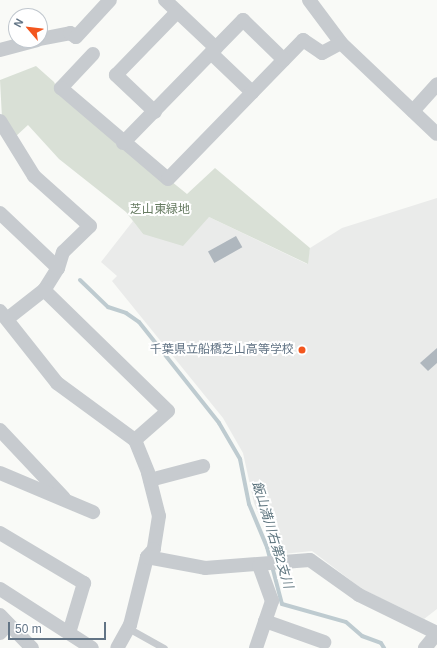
<!DOCTYPE html>
<html>
<head>
<meta charset="utf-8">
<style>
  body { margin:0 }
  #map { position:relative; width:437px; height:648px; overflow:hidden; background:#f9faf7; font-family:Arial,"Noto Sans JP",sans-serif }
  div>[style] { position:absolute }
  .built>* { inset:0; background:#eaebea }
  .green>* { inset:0; background:#d9e0d6 }
  .stream>* { height:4px; margin:-2px; padding:0 2px; transform-origin:2px; border-radius:2px; background:#becbd0 }
  .building>* { inset:0; background:#afb7be; transform-origin:0 0 }
  .service>* { height:7px; margin:-3.5px; padding:0 3.5px; transform-origin:3.5px; border-radius:3.5px; background:#c7cbcf }
  .minor>* { height:14px; margin:-7px; padding:0 7px; transform-origin:7px; border-radius:7px; background:#c7cbcf }
  .dots>* { width:11px; height:11px; translate:-50% -50%; box-sizing:border-box; border:2px solid #fff; border-radius:50% }
  span { translate:-50% -50%; white-space:nowrap; text-align:center; line-height:1.15; -webkit-text-stroke:4px #fff; paint-order:stroke }
  .park-label { font-size:12px; color:#667b61 }
  .poi-label { font-size:12px; color:#627485 }
  .right { translate:-100% -50%; text-align:right }
  .water-label { font-size:13px; color:#5d747e; font-style:italic }
  .north { position:absolute; left:8px; top:8px; width:40px; height:40px; box-sizing:border-box; background:#fff; border:1px solid #c0c7ce; border-radius:50%; rotate:298deg; font-size:11px; font-weight:700; line-height:16px; text-align:center; color:#627485 }
  .north::after { content:''; display:block; margin:auto; width:14px; height:18px; background:#f3561e; clip-path:polygon(50% 0,100% 100%,50% 72%,0 100%) }
  .scale { position:absolute; left:8px; top:622px; width:98px; height:18px; box-sizing:border-box; border:2px solid #627485; border-top:0; padding-left:5px; font-size:12px; line-height:14px; white-space:nowrap; color:#627485; -webkit-text-stroke:3px #fff; paint-order:stroke }
</style>
</head>
<body>
<div id="map">
  <div class="built">
    <div style="clip-path:polygon(437px 198px,437px 609px,424px 619px,362px 589px,312px 551px,273px 555px,271px 543px,254px 503px,243px 453px,223px 418px,112px 281px,117px 276px,101px 262px,133px 221px,143px 234px,209px 217px,307px 264px,310px 248px,342px 228px)"></div>
  </div>
  <div class="green">
    <div style="clip-path:polygon(36px 66px,54px 82px,58px 90px,187px 194px,215px 168px,310px 248px,308px 264px,209px 217px,183px 246px,143px 234px,126px 212px,59px 159px,28px 125px,15px 137px,2px 118px,0 80px)"></div>
  </div>
  <div class="stream">
    <div style="left:80px;top:280px;width:39px;rotate:44deg"></div>
    <div style="left:108px;top:307px;width:19px;rotate:18deg"></div>
    <div style="left:126px;top:313px;width:16px;rotate:35deg"></div>
    <div style="left:139px;top:322px;width:129px;rotate:51.6deg"></div>
    <div style="left:219px;top:423px;width:42px;rotate:59.7deg"></div>
    <div style="left:240px;top:459px;width:46px;rotate:78.7deg"></div>
    <div style="left:249px;top:504px;width:47px;rotate:67.3deg"></div>
    <div style="left:267px;top:547px;width:59px;rotate:75.3deg"></div>
    <div style="left:282px;top:604px;width:66px;rotate:15.7deg"></div>
    <div style="left:346px;top:622px;width:21px;rotate:41deg"></div>
    <div style="left:362px;top:636px;width:20px;rotate:20deg"></div>
    <div style="left:381px;top:643px;width:6px;rotate:59deg"></div>
  </div>
  <div class="building">
    <div style="left:236px;top:236px;width:13px;height:32px;rotate:61deg"></div>
    <div style="clip-path:polygon(437px 348px,437px 363px,428px 371px,420px 363px)"></div>
  </div>
  <div class="service">
    <div style="left:128px;top:628px;width:41px;rotate:29.1deg"></div>
  </div>
  <div class="minor">
    <div style="left:165px;top:0;width:70px;rotate:43.3deg"></div>
    <div style="left:309px;top:0;width:54px;rotate:53.3deg"></div>
    <div style="left:341px;top:43px;width:132px;rotate:43.5deg"></div>
    <div style="left:40px;top:39px;width:31px;rotate:-11deg"></div>
    <div style="left:70px;top:33px;width:7px;rotate:34deg"></div>
    <div style="left:76px;top:37px;width:50px;rotate:-47.4deg"></div>
    <div style="left:0;top:50px;width:38px;rotate:-15deg"></div>
    <div style="left:211px;top:53px;width:57px;rotate:43.6deg"></div>
    <div style="left:93px;top:54px;width:47px;rotate:133.3deg"></div>
    <div style="left:61px;top:88px;width:140px;rotate:40.4deg"></div>
    <div style="left:168px;top:179px;width:194px;rotate:-45.8deg"></div>
    <div style="left:303px;top:40px;width:23px;rotate:34deg"></div>
    <div style="left:322px;top:53px;width:21px;rotate:-28deg"></div>
    <div style="left:413px;top:111px;width:36px;rotate:-48deg"></div>
    <div style="left:155px;top:112px;width:54px;rotate:-136.5deg"></div>
    <div style="left:116px;top:75px;width:88px;rotate:-45.9deg"></div>
    <div style="left:0;top:121px;width:65px;rotate:58.3deg"></div>
    <div style="left:34px;top:176px;width:75px;rotate:41.8deg"></div>
    <div style="left:90px;top:226px;width:37px;rotate:136deg"></div>
    <div style="left:63px;top:252px;width:17px;rotate:107deg"></div>
    <div style="left:58px;top:268px;width:26px;rotate:122deg"></div>
    <div style="left:44px;top:290px;width:47px;rotate:141.9deg"></div>
    <div style="left:123px;top:143px;width:172px;rotate:-45.7deg"></div>
    <div style="left:243px;top:20px;width:57px;rotate:44.3deg"></div>
    <div style="left:0;top:213px;width:80px;rotate:43.5deg"></div>
    <div style="left:44px;top:290px;width:173px;rotate:44.3deg"></div>
    <div style="left:168px;top:411px;width:44px;rotate:138.7deg"></div>
    <div style="left:0;top:311px;width:92px;rotate:51.6deg"></div>
    <div style="left:57px;top:383px;width:97px;rotate:36.2deg"></div>
    <div style="left:135px;top:440px;width:35px;rotate:68deg"></div>
    <div style="left:148px;top:473px;width:44px;rotate:75.7deg"></div>
    <div style="left:159px;top:516px;width:33px;rotate:99deg"></div>
    <div style="left:154px;top:549px;width:11px;rotate:131deg"></div>
    <div style="left:147px;top:557px;width:70px;rotate:104deg"></div>
    <div style="left:130px;top:625px;width:26px;rotate:119deg"></div>
    <div style="left:0;top:430px;width:93px;rotate:46.7deg"></div>
    <div style="left:0;top:473px;width:101px;rotate:22.8deg"></div>
    <div style="left:150px;top:480px;width:55px;rotate:-14.8deg"></div>
    <div style="left:0;top:533px;width:98px;rotate:30.8deg"></div>
    <div style="left:84px;top:583px;width:52px;rotate:106.7deg"></div>
    <div style="left:147px;top:557px;width:59px;rotate:10.7deg"></div>
    <div style="left:205px;top:568px;width:105px;rotate:-4.4deg"></div>
    <div style="left:310px;top:560px;width:60px;rotate:35.5deg"></div>
    <div style="left:359px;top:595px;width:87px;rotate:26deg"></div>
    <div style="left:0;top:589px;width:109px;rotate:32.7deg"></div>
    <div style="left:0;top:615px;width:46px;rotate:45.9deg"></div>
    <div style="left:265px;top:621px;width:63px;rotate:19.6deg"></div>
    <div style="left:0;top:633px;width:12px;rotate:-48deg"></div>
    <div style="left:256px;top:648px;width:50px;rotate:-71.2deg"></div>
    <div style="left:272px;top:601px;width:37px;rotate:-110deg"></div>
    <div style="left:425px;top:648px;width:19px;rotate:-51deg"></div>
  </div>
  <div class="dots">
    <div style="left:302px;top:350px;background:#f3561e"></div>
  </div>
  <div class="park-label">
    <span style="left:160px;top:210px">芝山東緑地</span>
  </div>
  <div class="poi-label">
    <span class="right" style="left:294px;top:350px">千葉県立船橋芝山高等学校</span>
  </div>
  <div class="water-label">
    <span style="left:272px;top:535px;rotate:73deg">飯山満川右第2支川</span>
  </div>
  <div class="north">N</div>
  <div class="scale">50 m</div>
</div>
</body>
</html>
